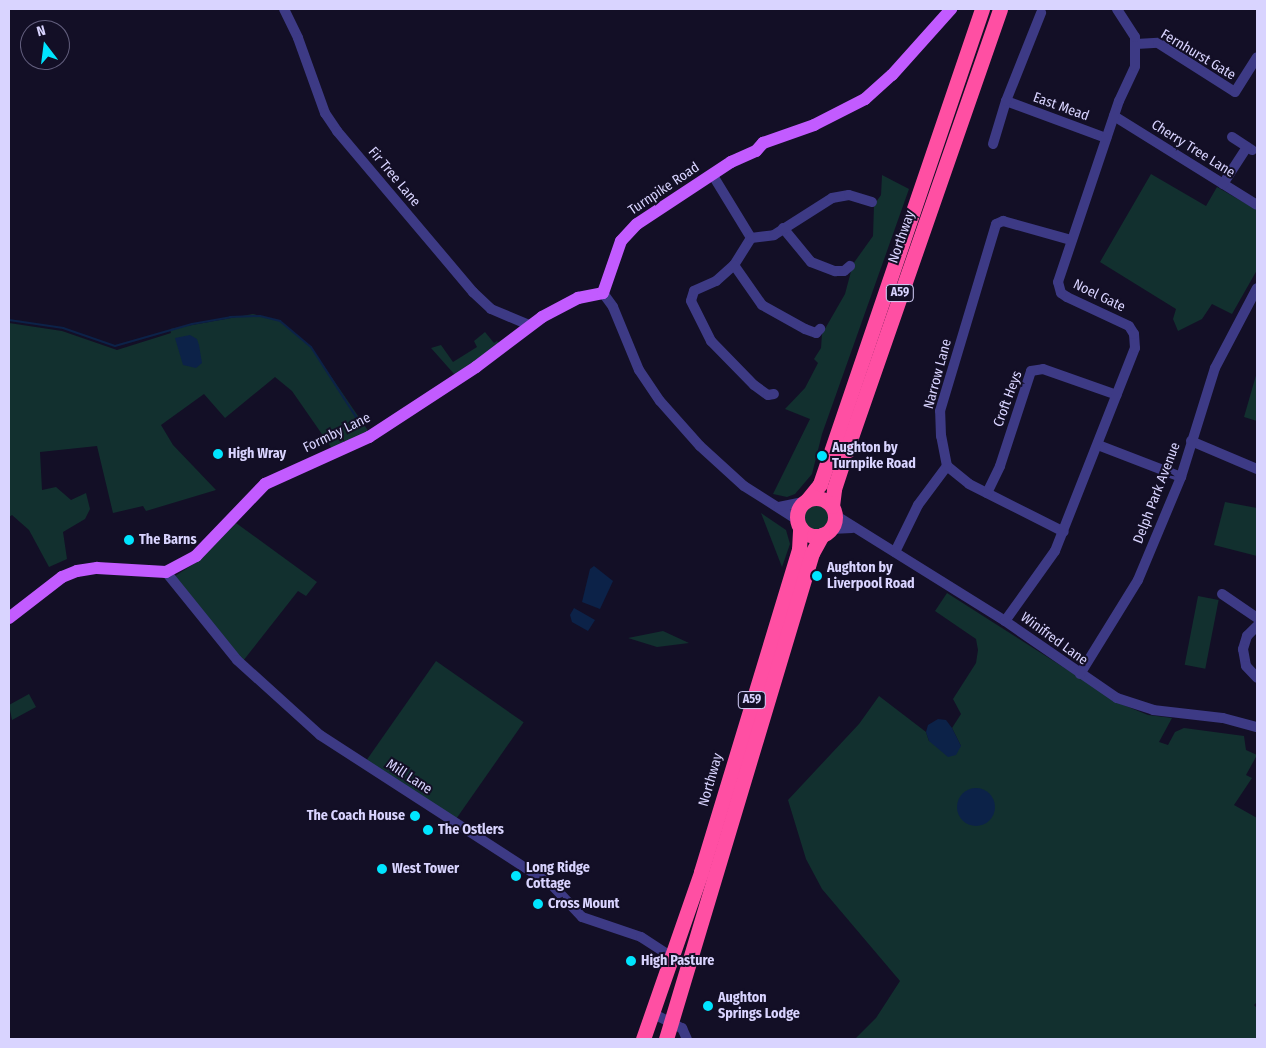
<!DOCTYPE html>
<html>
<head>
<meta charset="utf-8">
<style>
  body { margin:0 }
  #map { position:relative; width:1266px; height:1048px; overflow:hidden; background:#130f26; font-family:"Fira Sans Condensed",sans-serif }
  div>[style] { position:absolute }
  .green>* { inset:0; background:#12302f; transform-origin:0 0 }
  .round { border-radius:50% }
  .water>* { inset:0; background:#0c2248 }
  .stream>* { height:2px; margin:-1px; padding:0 1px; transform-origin:1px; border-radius:1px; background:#0c2248 }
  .minor>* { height:10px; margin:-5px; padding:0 5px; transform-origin:5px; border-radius:5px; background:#3d3a85 }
  .major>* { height:12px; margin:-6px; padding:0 6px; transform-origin:6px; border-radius:6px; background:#c25bff }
  .highway>* { height:15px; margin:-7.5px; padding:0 7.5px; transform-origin:7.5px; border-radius:7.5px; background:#ff4fa3 }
  .highway>.ring { margin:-7.5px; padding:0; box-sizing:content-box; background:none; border:15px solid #ff4fa3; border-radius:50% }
  .dots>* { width:14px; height:14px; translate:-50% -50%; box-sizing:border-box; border:2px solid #130f26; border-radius:50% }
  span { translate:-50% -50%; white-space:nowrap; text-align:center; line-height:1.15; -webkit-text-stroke:4px #130f26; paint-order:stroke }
  .shield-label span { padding:1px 4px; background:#130f26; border:1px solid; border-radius:4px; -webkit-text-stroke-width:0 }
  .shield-label { font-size:12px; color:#d9d4ff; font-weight:700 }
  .street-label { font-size:14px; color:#d9d4ff }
  .poi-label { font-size:14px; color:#d9d4ff; font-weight:700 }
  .left { translate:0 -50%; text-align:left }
  .right { translate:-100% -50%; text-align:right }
  .frame { position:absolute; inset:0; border:10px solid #d9d4ff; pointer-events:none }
  .north { position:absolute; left:20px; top:20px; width:50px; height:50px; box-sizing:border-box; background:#130f26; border:1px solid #625e7d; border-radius:50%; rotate:345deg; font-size:14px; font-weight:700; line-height:20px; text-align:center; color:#d9d4ff }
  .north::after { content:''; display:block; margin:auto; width:18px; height:22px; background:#00e5ff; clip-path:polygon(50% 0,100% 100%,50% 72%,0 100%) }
</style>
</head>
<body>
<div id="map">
  <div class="green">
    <div style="clip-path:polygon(1151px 174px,1206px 206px,1217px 187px,1257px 210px,1257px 270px,1232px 314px,1212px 304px,1202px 319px,1178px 331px,1173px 319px,1176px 309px,1100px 262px)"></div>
    <div style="clip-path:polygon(882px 175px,909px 189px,822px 434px,812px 474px,795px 494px,787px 497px,773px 494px,810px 419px,785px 409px,805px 388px,818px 363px,814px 359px,821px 348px,822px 334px,845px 294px,853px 264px,873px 236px,874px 205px,881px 195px)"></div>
    <div style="clip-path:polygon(253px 314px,280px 321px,311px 347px,371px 435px,333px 450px,292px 391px,275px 377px,225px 418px,204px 394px,161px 425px,173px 445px,216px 490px,146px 511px,143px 506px,113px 513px,97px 446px,40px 452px,42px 490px,56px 487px,71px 500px,86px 493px,90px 509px,85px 519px,63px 532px,67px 559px,49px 567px,29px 530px,12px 515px,9px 517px,9px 323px,62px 331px,117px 350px,171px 333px,170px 329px)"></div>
    <div style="clip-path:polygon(485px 332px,494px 343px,497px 341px,500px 344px,455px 375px,431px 348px,441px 345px,453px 362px,477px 347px,474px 341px)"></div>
    <div style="clip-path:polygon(1257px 372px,1257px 421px,1244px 417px)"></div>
    <div style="clip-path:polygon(1225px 502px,1257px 508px,1257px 556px,1214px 545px)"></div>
    <div class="round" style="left:802px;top:503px;width:28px;height:28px"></div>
    <div style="clip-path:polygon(761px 513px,786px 530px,790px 544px,782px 567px)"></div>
    <div style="clip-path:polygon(236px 523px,317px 582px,306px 596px,298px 591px,243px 661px,175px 576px,200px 560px)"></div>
    <div style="clip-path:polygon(947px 593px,1121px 704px,1148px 715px,1172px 718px,1159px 742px,1168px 745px,1175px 732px,1184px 728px,1244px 736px,1246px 750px,1257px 755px,1246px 775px,1252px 778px,1234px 805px,1257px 818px,1257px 1002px,1254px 1005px,1257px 1008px,1257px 1039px,855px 1039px,876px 1018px,900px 981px,822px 889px,806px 859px,788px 800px,859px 724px,879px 696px,926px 732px,929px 741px,961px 746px,952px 728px,961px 714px,953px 699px,976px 663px,978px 650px,976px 639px,935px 611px)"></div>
    <div style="left:1198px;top:596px;width:21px;height:70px;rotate:11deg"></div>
    <div style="clip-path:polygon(663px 631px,689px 643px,657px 647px,628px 638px)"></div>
    <div style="left:436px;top:661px;width:107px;height:123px;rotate:35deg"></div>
    <div style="clip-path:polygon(29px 694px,36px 707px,12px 720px,9px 705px)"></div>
  </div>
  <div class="water">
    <div style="clip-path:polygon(190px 335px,197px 339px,199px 345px,202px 363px,196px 368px,183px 365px,175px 338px)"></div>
    <div style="clip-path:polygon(594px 566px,613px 581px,600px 609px,582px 602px,590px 569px)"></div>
    <div style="clip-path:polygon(574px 608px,595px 620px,588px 631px,572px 622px,570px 615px)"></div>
    <div style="clip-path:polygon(938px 719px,946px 720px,952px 728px,961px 746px,956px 755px,948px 757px,929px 741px,926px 732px,928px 725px)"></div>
    <div class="round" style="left:957px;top:788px;width:38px;height:38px"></div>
  </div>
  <div class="stream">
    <div style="left:9px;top:320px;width:55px;rotate:8.4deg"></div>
    <div style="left:63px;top:328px;width:55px;rotate:19.1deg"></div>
    <div style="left:115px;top:346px;width:80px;rotate:-15.9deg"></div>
    <div style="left:192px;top:324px;width:39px;rotate:-10deg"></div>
    <div style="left:230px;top:317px;width:30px;rotate:-2deg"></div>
    <div style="left:260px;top:316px;width:21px;rotate:14deg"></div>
    <div style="left:280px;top:321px;width:40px;rotate:40deg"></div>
    <div style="left:311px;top:347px;width:87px;rotate:57.2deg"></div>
  </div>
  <div class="minor">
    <div style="left:284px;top:9px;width:32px;rotate:64deg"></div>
    <div style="left:298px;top:38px;width:80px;rotate:70.2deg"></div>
    <div style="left:325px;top:113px;width:22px;rotate:56deg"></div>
    <div style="left:337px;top:131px;width:211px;rotate:49.8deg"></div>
    <div style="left:473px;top:292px;width:25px;rotate:43deg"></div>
    <div style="left:491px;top:309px;width:41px;rotate:22.8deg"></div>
    <div style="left:1136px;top:44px;width:22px;rotate:-3deg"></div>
    <div style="left:1158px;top:43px;width:91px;rotate:32.5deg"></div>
    <div style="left:1235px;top:92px;width:41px;rotate:-57.8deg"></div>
    <div style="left:1006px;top:101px;width:107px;rotate:20.3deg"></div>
    <div style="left:1114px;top:116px;width:168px;rotate:31.9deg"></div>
    <div style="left:1232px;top:137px;width:24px;rotate:33deg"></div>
    <div style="left:993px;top:144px;width:45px;rotate:-73.2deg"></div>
    <div style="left:1006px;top:101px;width:95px;rotate:-68.3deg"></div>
    <div style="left:712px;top:174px;width:75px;rotate:58.6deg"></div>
    <div style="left:751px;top:238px;width:32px;rotate:122deg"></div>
    <div style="left:734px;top:265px;width:24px;rotate:138deg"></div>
    <div style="left:716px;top:281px;width:24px;rotate:156deg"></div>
    <div style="left:694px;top:291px;width:10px;rotate:107deg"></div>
    <div style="left:691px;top:301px;width:45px;rotate:63.4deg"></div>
    <div style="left:711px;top:341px;width:62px;rotate:45.7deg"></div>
    <div style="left:754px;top:385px;width:17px;rotate:36deg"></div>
    <div style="left:768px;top:395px;width:6px;rotate:-9deg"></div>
    <div style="left:1223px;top:184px;width:44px;rotate:-57deg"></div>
    <div style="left:783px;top:228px;width:44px;rotate:50.5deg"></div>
    <div style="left:811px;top:262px;width:26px;rotate:21deg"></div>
    <div style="left:835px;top:271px;width:9px"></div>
    <div style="left:844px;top:271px;width:8px;rotate:-40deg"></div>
    <div style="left:751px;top:238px;width:23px;rotate:-7deg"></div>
    <div style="left:774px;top:235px;width:69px;rotate:-32.5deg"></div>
    <div style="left:832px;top:198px;width:17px;rotate:-10deg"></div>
    <div style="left:849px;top:195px;width:24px;rotate:17deg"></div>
    <div style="left:734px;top:265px;width:49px;rotate:55deg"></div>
    <div style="left:762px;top:305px;width:49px;rotate:29.2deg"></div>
    <div style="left:805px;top:329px;width:12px;rotate:20deg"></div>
    <div style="left:816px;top:333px;width:6px;rotate:-45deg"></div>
    <div style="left:603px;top:293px;width:17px;rotate:54deg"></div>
    <div style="left:613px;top:307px;width:68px;rotate:67.6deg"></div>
    <div style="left:639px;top:370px;width:37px;rotate:56deg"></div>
    <div style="left:660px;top:401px;width:60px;rotate:48.4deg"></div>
    <div style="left:700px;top:446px;width:59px;rotate:42.3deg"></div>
    <div style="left:744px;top:486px;width:62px;rotate:32.4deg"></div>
    <div style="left:1191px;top:441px;width:72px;rotate:23deg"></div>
    <div style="left:1098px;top:445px;width:89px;rotate:21.1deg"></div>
    <div style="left:947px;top:466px;width:28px;rotate:39deg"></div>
    <div style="left:969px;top:484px;width:106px;rotate:26.8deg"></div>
    <div style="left:987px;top:493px;width:30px;rotate:-64deg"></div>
    <div style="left:1000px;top:466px;width:100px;rotate:-71.9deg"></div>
    <div style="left:1031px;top:371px;width:12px;rotate:-9deg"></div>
    <div style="left:1043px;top:369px;width:78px;rotate:19.4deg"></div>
    <div style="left:779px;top:507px;width:25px;rotate:-12deg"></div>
    <div style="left:835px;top:515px;width:200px;rotate:31.9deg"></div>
    <div style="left:1005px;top:621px;width:136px;rotate:34.5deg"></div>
    <div style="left:1117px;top:698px;width:38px;rotate:18deg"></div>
    <div style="left:1153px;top:710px;width:70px;rotate:6.5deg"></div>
    <div style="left:1223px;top:718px;width:35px;rotate:15deg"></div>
    <div style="left:831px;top:529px;width:21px;rotate:-3deg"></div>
    <div style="left:895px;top:552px;width:52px;rotate:-63.9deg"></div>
    <div style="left:918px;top:505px;width:49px;rotate:-53.4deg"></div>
    <div style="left:947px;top:466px;width:31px;rotate:-101deg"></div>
    <div style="left:941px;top:436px;width:25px;rotate:-92deg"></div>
    <div style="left:940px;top:411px;width:195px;rotate:-73.3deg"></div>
    <div style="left:996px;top:224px;width:8px;rotate:-23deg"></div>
    <div style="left:1003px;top:221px;width:71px;rotate:15.6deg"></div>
    <div style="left:166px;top:572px;width:113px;rotate:51.1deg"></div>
    <div style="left:237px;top:660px;width:112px;rotate:42.1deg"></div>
    <div style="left:320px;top:735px;width:276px;rotate:32.9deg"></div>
    <div style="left:552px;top:885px;width:44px;rotate:46.8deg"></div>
    <div style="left:582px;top:917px;width:62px;rotate:18.7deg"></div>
    <div style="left:641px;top:937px;width:31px;rotate:33deg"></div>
    <div style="left:667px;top:954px;width:7px;rotate:-8deg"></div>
    <div style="left:1222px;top:594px;width:42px;rotate:34.4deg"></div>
    <div style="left:1005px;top:621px;width:86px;rotate:-54.5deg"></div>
    <div style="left:1055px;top:551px;width:218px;rotate:-68.5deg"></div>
    <div style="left:1135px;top:348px;width:14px;rotate:-94deg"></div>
    <div style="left:1134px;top:334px;width:9px;rotate:-122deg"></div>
    <div style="left:1129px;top:326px;width:68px;rotate:-154.9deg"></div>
    <div style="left:1067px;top:297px;width:7px;rotate:-146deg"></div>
    <div style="left:1061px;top:293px;width:11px;rotate:-105deg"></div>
    <div style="left:1058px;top:282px;width:191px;rotate:-71.4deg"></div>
    <div style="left:1119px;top:101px;width:38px;rotate:-65deg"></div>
    <div style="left:1135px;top:66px;width:29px;rotate:-90deg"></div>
    <div style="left:1135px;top:37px;width:33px;rotate:-123deg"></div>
    <div style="left:1257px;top:626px;width:14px;rotate:135deg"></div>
    <div style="left:1247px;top:636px;width:14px;rotate:107deg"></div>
    <div style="left:1243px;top:649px;width:17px;rotate:80deg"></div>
    <div style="left:1246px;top:666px;width:16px;rotate:47deg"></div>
    <div style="left:1080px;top:674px;width:110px;rotate:-58.3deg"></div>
    <div style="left:1138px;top:580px;width:112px;rotate:-67.3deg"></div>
    <div style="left:1181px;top:477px;width:114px;rotate:-72.7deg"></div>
    <div style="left:1215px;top:368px;width:90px;rotate:-62.3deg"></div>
    <div style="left:652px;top:1013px;width:34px;rotate:27deg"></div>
    <div style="left:682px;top:1028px;width:12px;rotate:66deg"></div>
  </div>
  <div class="major">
    <div style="left:9px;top:618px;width:67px;rotate:-37.7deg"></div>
    <div style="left:62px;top:577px;width:16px;rotate:-22deg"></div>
    <div style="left:77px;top:571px;width:20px;rotate:-9deg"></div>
    <div style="left:97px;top:568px;width:69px;rotate:3.3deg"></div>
    <div style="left:166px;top:572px;width:34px;rotate:-28deg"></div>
    <div style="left:196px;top:556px;width:100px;rotate:-46.2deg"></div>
    <div style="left:265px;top:484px;width:114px;rotate:-24.3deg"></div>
    <div style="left:369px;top:437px;width:128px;rotate:-33.2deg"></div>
    <div style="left:476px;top:367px;width:83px;rotate:-37.1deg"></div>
    <div style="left:542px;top:317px;width:41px;rotate:-27.8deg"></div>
    <div style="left:578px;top:298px;width:25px;rotate:-11deg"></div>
    <div style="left:603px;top:293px;width:55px;rotate:-70.9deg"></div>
    <div style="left:621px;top:241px;width:23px;rotate:-47deg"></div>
    <div style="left:637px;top:224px;width:113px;rotate:-33.4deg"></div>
    <div style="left:731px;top:162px;width:27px;rotate:-24deg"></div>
    <div style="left:756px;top:151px;width:11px;rotate:-49deg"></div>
    <div style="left:763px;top:143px;width:54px;rotate:-19.4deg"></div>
    <div style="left:814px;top:125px;width:57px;rotate:-27deg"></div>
    <div style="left:865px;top:99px;width:36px;rotate:-42deg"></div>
    <div style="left:892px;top:75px;width:89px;rotate:-48.2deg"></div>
  </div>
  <div class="highway">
    <div class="ring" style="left:797px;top:498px;width:23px;height:23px"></div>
    <div style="left:808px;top:499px;width:19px;rotate:-51deg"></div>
    <div style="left:820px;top:484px;width:502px;rotate:-71.17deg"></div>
    <div style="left:832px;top:506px;width:17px;rotate:-83deg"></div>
    <div style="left:834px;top:489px;width:52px;rotate:-71.9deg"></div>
    <div style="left:850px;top:440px;width:456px;rotate:-70.8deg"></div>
    <div style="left:643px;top:1039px;width:177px;rotate:-70.8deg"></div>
    <div style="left:701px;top:872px;width:337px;rotate:-73.1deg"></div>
    <div style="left:799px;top:550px;width:22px;rotate:-87deg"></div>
    <div style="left:666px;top:1039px;width:507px;rotate:-73.28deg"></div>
    <div style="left:812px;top:553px;width:21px;rotate:-61deg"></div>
  </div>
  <div class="dots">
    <div style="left:218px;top:454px;background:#00e5ff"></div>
    <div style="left:822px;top:456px;background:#00e5ff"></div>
    <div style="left:129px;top:540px;background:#00e5ff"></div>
    <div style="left:817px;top:576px;background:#00e5ff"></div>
    <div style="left:415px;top:816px;background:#00e5ff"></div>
    <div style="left:428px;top:830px;background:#00e5ff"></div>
    <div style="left:382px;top:869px;background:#00e5ff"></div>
    <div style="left:516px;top:876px;background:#00e5ff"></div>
    <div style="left:538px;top:904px;background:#00e5ff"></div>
    <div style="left:631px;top:961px;background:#00e5ff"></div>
    <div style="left:708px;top:1006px;background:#00e5ff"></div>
  </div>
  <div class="shield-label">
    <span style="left:900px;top:293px">A59</span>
    <span style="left:752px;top:700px">A59</span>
  </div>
  <div class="street-label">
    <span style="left:1198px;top:55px;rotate:31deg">Fernhurst Gate</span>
    <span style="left:1061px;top:107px;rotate:20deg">East Mead</span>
    <span style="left:1193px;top:149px;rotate:32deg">Cherry Tree Lane</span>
    <span style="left:394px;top:177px;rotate:50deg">Fir Tree Lane</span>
    <span style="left:664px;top:189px;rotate:-34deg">Turnpike Road</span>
    <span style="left:902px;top:237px;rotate:-71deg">Northway</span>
    <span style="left:1099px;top:296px;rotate:26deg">Noel Gate</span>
    <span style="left:938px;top:374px;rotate:-75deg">Narrow Lane</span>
    <span style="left:1008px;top:399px;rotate:-70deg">Croft Heys</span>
    <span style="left:337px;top:433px;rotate:-26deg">Formby Lane</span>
    <span style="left:1157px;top:493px;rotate:-69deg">Delph Park Avenue</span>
    <span style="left:1054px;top:639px;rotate:36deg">Winifred Lane</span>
    <span style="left:409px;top:777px;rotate:33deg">Mill Lane</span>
    <span style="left:711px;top:780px;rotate:-74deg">Northway</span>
  </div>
  <div class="poi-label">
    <span class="left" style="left:832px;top:456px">Aughton by<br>Turnpike Road</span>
    <span class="left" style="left:228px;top:454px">High Wray</span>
    <span class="left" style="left:139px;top:540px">The Barns</span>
    <span class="left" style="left:827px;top:576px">Aughton by<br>Liverpool Road</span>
    <span class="right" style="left:405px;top:816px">The Coach House</span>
    <span class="left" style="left:438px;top:830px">The Ostlers</span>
    <span class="left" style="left:526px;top:876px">Long Ridge<br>Cottage</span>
    <span class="left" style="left:392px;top:869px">West Tower</span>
    <span class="left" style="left:548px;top:904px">Cross Mount</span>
    <span class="left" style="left:641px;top:961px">High Pasture</span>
    <span class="left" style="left:718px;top:1006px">Aughton<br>Springs Lodge</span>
  </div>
  <div class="frame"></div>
  <div class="north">N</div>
</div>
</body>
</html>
